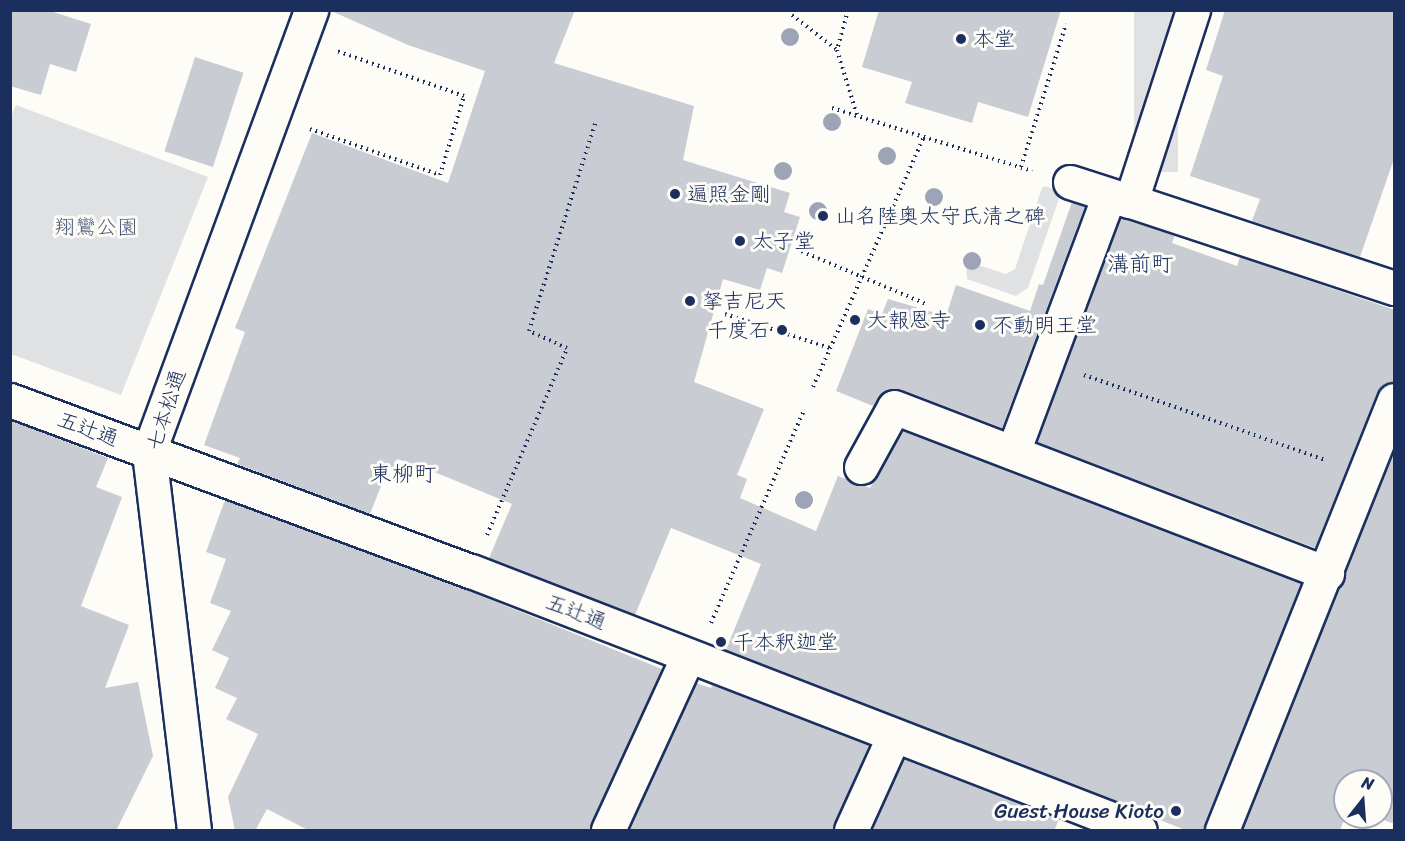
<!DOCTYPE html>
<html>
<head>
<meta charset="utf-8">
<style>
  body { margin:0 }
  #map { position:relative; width:1405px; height:841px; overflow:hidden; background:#fdfcf7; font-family:Sriracha,"Klee One",sans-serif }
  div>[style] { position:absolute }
  .green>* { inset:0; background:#e0e1e3; transform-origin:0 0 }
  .building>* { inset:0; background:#c9ccd3; transform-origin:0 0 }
  .path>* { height:4px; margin-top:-2px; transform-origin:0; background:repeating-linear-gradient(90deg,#1b2f5e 0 1.5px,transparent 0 6px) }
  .roads { filter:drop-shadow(2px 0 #1b2f5e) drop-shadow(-2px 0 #1b2f5e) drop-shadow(0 2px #1b2f5e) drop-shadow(0 -2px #1b2f5e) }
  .minor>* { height:33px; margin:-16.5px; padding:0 16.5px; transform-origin:16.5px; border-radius:16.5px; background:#fdfcf7 }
  .trees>* { width:18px; height:18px; margin:-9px; border-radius:50%; background:#9ca4b5 }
  .dots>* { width:16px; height:16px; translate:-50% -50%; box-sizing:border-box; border:3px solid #fdfcf7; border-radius:50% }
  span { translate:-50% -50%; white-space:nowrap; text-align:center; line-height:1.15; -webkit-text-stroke:6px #fdfcf7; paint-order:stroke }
  .poi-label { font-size:21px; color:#1b2f5e }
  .left { translate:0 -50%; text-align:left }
  .right { translate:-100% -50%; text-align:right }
  .park-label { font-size:21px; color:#4c5c7f }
  .street-label { font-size:21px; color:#1b2f5e }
  .neighbourhood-label { font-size:22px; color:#1b2f5e }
  .frame { position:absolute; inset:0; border:12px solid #1b2f5e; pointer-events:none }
  .north { position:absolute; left:1333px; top:769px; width:60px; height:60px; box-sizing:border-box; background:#fdfcf7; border:2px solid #a3aaba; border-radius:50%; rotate:17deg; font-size:16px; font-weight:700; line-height:24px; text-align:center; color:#1b2f5e }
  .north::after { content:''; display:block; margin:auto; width:21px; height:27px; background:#1b2f5e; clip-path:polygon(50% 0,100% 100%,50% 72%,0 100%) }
</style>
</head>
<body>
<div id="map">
  <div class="green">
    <div style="left:1134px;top:11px;width:44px;height:161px"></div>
    <div style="clip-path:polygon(16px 105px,208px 177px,121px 395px,11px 354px,10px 119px)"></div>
    <div style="clip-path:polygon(1046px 186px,1061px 193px,1028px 288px,1016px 296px,967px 279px,966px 265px,972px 263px,1006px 274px,1015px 269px,1042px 188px)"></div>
  </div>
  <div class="building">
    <div style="clip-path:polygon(10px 10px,47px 10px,91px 24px,76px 72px,50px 64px,41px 95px,10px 86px)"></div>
    <div style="clip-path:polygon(329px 10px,575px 10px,554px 63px,694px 106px,683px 160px,790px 193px,784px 212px,800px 217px,782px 273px,767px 268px,760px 290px,723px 279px,694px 382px,764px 409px,737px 475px,747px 479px,740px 498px,816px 531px,838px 476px,870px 488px,903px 430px,1301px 583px,1204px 831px,1188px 831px,726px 650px,761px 564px,671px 528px,635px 615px,489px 558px,512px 504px,420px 466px,397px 459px,394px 468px,389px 466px,370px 514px,237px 464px,240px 458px,204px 445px,245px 332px,235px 328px,312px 133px,448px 183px,485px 71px,408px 45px)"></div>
    <div style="clip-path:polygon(879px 10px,1061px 10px,1028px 117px,978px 102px,972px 123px,905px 103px,912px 82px,862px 67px)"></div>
    <div style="clip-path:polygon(1225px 10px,1395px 10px,1395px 156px,1360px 257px,1252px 221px,1260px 199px,1190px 176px,1223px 76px,1206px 70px)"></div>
    <div style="left:195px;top:57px;width:51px;height:99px;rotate:18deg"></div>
    <div style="clip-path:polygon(1072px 202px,1085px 206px,1002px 428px,900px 389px,884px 391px,873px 406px,836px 391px,868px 309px,882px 314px,888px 299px,946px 316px,956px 285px,1030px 311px,1039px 284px,1043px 285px)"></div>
    <div style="clip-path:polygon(1120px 218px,1175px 235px,1172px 243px,1237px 266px,1240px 257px,1395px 310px,1395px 382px,1383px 385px,1377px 393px,1315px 548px,1037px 442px)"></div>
    <div style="clip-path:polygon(10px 420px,108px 458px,96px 487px,122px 497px,81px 606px,129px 625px,105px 688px,138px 682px,153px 756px,116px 831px,10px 831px)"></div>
    <div style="clip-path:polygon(1395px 449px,1395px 824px,1374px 817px,1381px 817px,1381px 781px,1345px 781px,1345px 817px,1340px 831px,1242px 831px)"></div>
    <div style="clip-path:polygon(225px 500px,464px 589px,662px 669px,589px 831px,310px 831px,267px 809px,255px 831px,235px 831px,228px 797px,258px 734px,226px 719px,237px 698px,215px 688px,229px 658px,212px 650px,231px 611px,210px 603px,226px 559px,206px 552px)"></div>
    <div style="clip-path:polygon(696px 683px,711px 688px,712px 685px,869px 745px,832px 831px,628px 831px)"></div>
    <div style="clip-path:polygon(904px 759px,1059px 819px,1054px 831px,871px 831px)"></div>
  </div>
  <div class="path">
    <div style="left:793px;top:10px;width:5px;rotate:101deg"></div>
    <div style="left:792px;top:15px;width:57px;rotate:37.9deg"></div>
    <div style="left:848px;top:10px;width:41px;rotate:105.4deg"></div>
    <div style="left:837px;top:50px;width:68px;rotate:72.9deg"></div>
    <div style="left:832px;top:108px;width:210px;rotate:17.5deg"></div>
    <div style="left:310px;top:129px;width:138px;rotate:19.5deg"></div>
    <div style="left:440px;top:175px;width:83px;rotate:-73.1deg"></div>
    <div style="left:464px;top:96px;width:135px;rotate:-160.5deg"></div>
    <div style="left:1021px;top:167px;width:150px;rotate:-72.5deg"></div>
    <div style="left:796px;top:249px;width:141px;rotate:22.9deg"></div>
    <div style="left:725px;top:314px;width:110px;rotate:17.9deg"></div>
    <div style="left:1084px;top:375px;width:256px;rotate:19.4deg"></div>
    <div style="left:813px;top:387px;width:274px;rotate:-66.1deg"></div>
    <div style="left:487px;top:535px;width:203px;rotate:-66.8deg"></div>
    <div style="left:567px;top:348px;width:42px;rotate:-155.9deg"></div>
    <div style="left:529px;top:331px;width:220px;rotate:-72.3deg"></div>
    <div style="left:711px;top:623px;width:232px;rotate:-66.4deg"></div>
  </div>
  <div class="roads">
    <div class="minor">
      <div style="left:1193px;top:10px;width:201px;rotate:108deg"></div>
      <div style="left:1131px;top:201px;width:277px;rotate:18.3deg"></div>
      <div style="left:1070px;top:182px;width:62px;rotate:17.9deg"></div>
      <div style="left:10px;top:400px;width:492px;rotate:20.4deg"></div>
      <div style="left:471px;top:571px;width:717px;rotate:21.16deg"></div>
      <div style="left:1013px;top:452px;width:274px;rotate:-69.5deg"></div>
      <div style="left:861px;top:467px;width:68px;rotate:-61.2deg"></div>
      <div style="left:894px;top:407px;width:464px;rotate:21deg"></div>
      <div style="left:194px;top:830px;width:382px;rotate:-96.8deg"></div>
      <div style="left:149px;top:451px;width:470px;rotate:-69.8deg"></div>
      <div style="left:608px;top:830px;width:192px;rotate:-65.3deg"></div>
      <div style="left:851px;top:830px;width:104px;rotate:-65.6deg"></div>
      <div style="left:1222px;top:830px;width:463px;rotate:-68.2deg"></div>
    </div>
  </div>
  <div class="trees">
    <div style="left:790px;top:37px"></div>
    <div style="left:832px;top:122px"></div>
    <div style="left:887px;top:156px"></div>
    <div style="left:783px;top:171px"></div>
    <div style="left:934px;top:197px"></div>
    <div style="left:818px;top:211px"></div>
    <div style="left:972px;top:261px"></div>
    <div style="left:804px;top:500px"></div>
  </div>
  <div class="dots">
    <div style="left:961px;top:39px;background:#1b2f5e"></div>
    <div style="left:675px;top:194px;background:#1b2f5e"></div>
    <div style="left:823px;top:216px;background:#1b2f5e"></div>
    <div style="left:740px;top:241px;background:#1b2f5e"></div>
    <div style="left:690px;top:301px;background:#1b2f5e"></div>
    <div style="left:855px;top:320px;background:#1b2f5e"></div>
    <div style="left:980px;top:325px;background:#1b2f5e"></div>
    <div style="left:782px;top:330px;background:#1b2f5e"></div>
    <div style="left:721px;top:642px;background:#1b2f5e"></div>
    <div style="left:1176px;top:811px;background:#1b2f5e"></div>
  </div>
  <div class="poi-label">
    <span class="left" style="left:973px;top:39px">本堂</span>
    <span class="left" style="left:687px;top:194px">遍照金剛</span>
    <span class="left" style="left:835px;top:216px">山名陸奥太守氏淸之碑</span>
    <span class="left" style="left:752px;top:241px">太子堂</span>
    <span class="left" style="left:702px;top:301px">拏吉尼天</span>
    <span class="left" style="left:867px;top:320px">大報恩寺</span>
    <span class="left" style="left:992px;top:325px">不動明王堂</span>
    <span class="right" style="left:770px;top:330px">千度石</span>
    <span class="left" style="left:733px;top:642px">千本釈迦堂</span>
    <span class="right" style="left:1164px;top:811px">Guest House Kioto</span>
  </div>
  <div class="park-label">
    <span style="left:96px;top:227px">翔鸞公園</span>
  </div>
  <div class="street-label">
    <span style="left:166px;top:410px;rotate:-72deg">七本松通</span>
    <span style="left:88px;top:429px;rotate:20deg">五辻通</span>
    <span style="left:576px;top:612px;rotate:21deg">五辻通</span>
  </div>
  <div class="neighbourhood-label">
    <span style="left:1140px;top:264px">溝前町</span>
    <span style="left:403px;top:474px">東柳町</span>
  </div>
  <div class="frame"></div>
  <div class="north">N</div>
</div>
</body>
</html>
